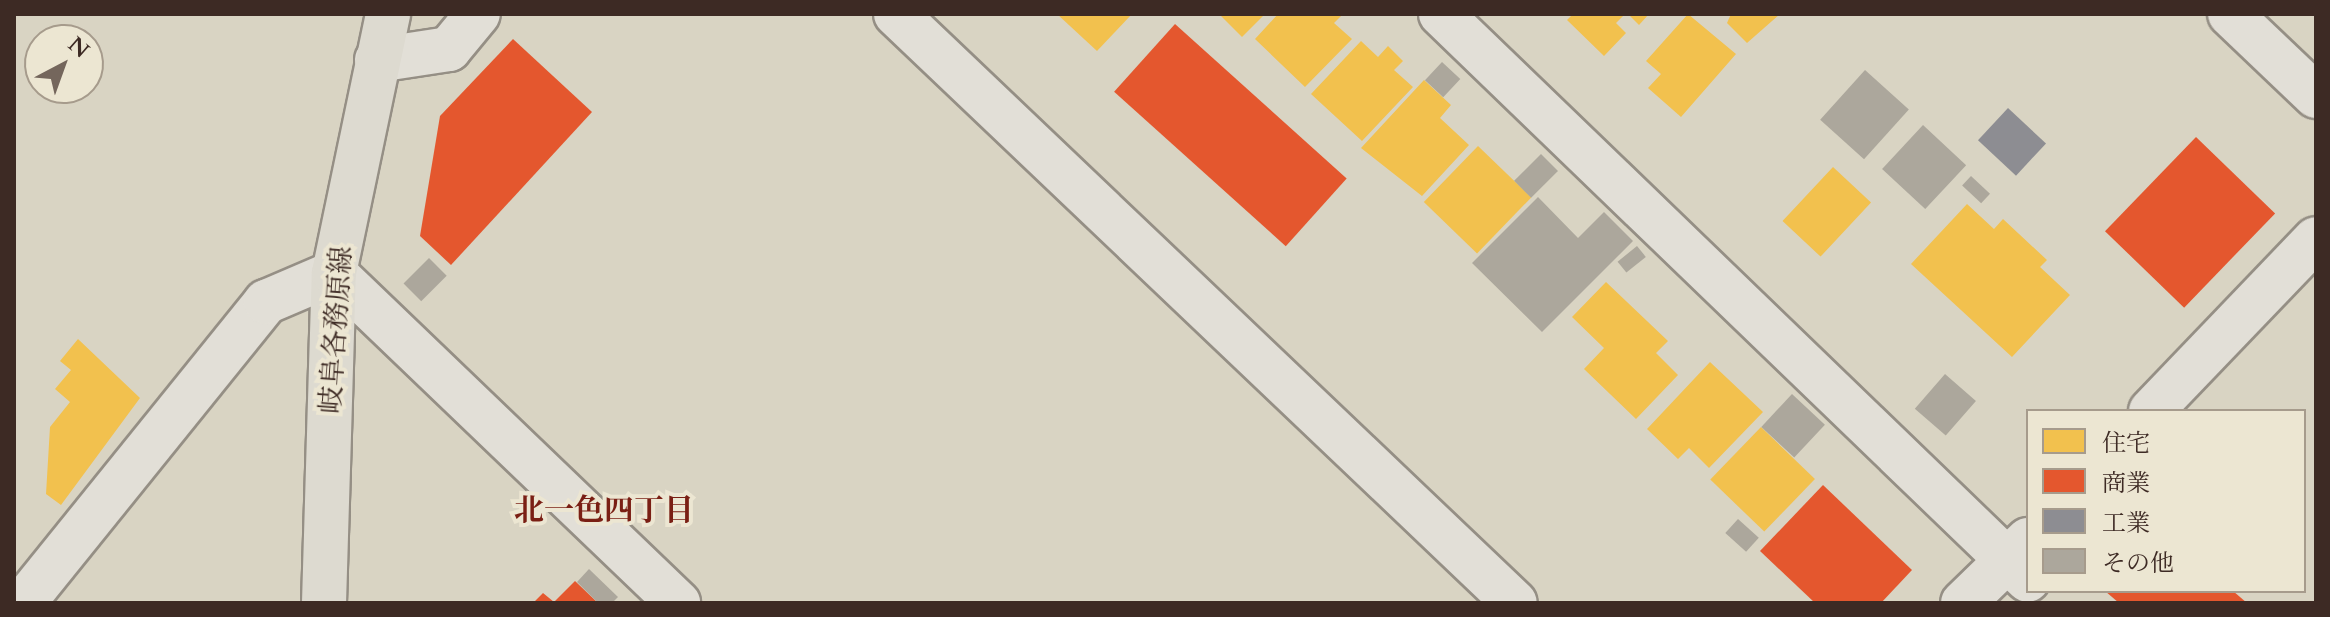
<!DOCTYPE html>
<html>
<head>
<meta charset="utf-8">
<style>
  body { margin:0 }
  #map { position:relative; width:2330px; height:617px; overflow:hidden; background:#d9d4c3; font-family:Cardo,"Noto Serif JP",serif }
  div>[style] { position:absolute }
  .homes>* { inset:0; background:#f2c14e; transform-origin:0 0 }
  .shops>* { inset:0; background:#e4572e; transform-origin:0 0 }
  .industry>* { inset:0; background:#8d8d92; transform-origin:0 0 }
  .building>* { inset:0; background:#aca79c; transform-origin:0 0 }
  .roads { filter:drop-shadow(2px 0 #958f85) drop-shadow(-2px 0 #958f85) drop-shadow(0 2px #958f85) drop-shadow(0 -2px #958f85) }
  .minor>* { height:44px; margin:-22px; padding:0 22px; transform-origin:22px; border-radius:22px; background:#e2dfd7 }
  .major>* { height:44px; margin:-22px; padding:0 22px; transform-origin:22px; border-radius:22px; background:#dddad0 }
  span { translate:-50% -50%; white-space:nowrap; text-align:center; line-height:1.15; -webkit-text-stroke:8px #ece6d2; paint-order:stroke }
  .street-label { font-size:28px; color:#3d2a24 }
  .neighbourhood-label { font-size:30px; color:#7a1f14; font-weight:700 }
  .frame { position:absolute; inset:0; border:16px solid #3d2a24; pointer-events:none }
  .legend { position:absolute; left:2026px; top:409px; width:280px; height:184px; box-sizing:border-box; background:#ece6d2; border:2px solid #a69b8c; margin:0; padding:10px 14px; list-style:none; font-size:24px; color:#3d2a24 }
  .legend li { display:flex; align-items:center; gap:16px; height:40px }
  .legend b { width:40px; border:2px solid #a69b8c }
  .north { position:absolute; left:24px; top:24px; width:80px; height:80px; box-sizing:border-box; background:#ece6d2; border:2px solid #a69b8c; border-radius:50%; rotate:41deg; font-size:22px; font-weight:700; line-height:32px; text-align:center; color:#3d2a24 }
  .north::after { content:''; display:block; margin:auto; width:28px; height:36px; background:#74665c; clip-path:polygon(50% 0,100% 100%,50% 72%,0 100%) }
</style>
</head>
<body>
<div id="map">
  <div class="homes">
    <div style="clip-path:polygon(1057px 14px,1132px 14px,1097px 51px)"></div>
    <div style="clip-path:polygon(1219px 14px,1265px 14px,1242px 37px)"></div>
    <div style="clip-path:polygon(1278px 14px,1343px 14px,1334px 23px,1352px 39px,1305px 87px,1255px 39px)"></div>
    <div style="clip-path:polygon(1573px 14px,1625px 14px,1616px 23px,1626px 33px,1604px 56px,1567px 20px)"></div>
    <div style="clip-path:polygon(1628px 14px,1649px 14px,1639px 25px)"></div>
    <div style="clip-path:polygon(1688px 14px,1736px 54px,1681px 117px,1648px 88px,1661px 74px,1646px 61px)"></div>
    <div style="clip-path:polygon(1731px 14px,1780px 14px,1747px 43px,1727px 23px)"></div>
    <div style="clip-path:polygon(1361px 41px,1378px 57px,1388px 46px,1403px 61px,1394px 70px,1413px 87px,1362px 141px,1311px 94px)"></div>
    <div style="clip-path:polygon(1424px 80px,1451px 105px,1440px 118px,1469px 145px,1422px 196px,1361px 148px)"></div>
    <div style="left:1478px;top:146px;width:74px;height:78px;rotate:44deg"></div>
    <div style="left:1833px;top:167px;width:52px;height:74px;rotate:43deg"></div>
    <div style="clip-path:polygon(1967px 204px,1994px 229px,2003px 219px,2047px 260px,2040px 267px,2070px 295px,2012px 357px,1911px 264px)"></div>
    <div style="clip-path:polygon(1606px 282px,1668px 341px,1656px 353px,1678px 375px,1636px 419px,1584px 369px,1604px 348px,1572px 317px)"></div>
    <div style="clip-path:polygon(78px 339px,140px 398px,61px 505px,46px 494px,50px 427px,70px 402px,55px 389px,71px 370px,60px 361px)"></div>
    <div style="clip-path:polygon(1710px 362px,1763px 412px,1709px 468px,1689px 448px,1678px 459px,1647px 429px)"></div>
    <div style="left:1761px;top:427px;width:75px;height:73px;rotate:44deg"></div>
  </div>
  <div class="shops">
    <div style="left:1175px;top:24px;width:231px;height:91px;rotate:42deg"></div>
    <div style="clip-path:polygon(513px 39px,592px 112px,451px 265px,420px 236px,440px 116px)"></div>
    <div style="left:2196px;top:137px;width:110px;height:131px;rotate:44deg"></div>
    <div style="clip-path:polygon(1823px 485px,1912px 570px,1881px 603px,1815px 603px,1760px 551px)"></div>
    <div style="clip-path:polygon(575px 581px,598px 603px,533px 603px,543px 593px,554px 602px)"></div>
    <div style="clip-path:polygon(2105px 591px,2233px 591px,2247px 603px,2119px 603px)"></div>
  </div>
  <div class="industry">
    <div style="left:2008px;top:108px;width:52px;height:44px;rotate:43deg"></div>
  </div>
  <div class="building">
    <div style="left:1442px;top:62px;width:25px;height:25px;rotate:43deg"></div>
    <div style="left:1865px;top:70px;width:59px;height:67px;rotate:42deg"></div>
    <div style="left:1923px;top:125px;width:59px;height:60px;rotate:43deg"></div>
    <div style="left:1541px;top:154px;width:24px;height:38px;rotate:45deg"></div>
    <div style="left:1971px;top:176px;width:26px;height:13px;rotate:43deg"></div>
    <div style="clip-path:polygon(1538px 197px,1578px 238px,1604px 212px,1633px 241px,1542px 332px,1472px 263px)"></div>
    <div style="left:1637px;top:246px;width:14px;height:25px;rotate:51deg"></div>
    <div style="left:429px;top:258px;width:25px;height:36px;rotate:45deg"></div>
    <div style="left:1945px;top:374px;width:41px;height:46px;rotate:41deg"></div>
    <div style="left:1792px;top:394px;width:45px;height:45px;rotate:43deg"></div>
    <div style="left:1738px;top:519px;width:28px;height:19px;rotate:42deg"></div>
    <div style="clip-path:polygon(589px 569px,618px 597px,612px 603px,598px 603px,577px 582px)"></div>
  </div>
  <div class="roads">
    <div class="minor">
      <div style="left:896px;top:14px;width:854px;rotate:43.58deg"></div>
      <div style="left:1441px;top:14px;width:815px;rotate:43.96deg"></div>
      <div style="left:2230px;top:14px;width:119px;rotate:43.6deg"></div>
      <div style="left:377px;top:60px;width:73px;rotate:-8.7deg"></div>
      <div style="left:449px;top:49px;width:45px;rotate:-50.4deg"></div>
      <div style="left:2151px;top:411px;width:238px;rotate:-46.2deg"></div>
      <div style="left:23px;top:603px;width:387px;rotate:-51.1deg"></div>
      <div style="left:266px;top:302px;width:74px;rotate:-23.1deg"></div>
      <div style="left:334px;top:273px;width:477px;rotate:43.8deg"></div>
      <div style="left:1963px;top:603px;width:91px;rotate:-44.1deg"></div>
    </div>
    <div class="major">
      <div style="left:324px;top:603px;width:330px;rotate:-88.3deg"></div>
      <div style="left:334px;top:273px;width:265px;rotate:-78.2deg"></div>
    </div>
  </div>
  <div class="street-label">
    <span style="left:336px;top:330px;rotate:-86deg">岐阜各務原線</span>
  </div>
  <div class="neighbourhood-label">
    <span style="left:604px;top:511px">北一色四丁目</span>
  </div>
  <div class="frame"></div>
  <ul class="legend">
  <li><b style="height:22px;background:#f2c14e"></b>住宅</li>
  <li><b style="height:22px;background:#e4572e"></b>商業</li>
  <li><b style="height:22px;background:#8d8d92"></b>工業</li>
  <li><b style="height:22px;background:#aca79c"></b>その他</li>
  </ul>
  <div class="north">N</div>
</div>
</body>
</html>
